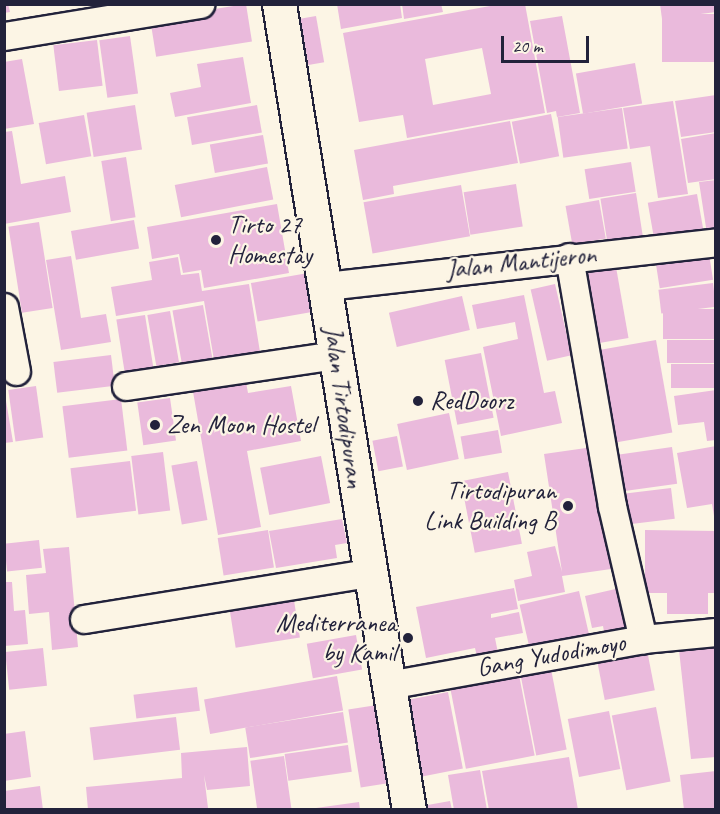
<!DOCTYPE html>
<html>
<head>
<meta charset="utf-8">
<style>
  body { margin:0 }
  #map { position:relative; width:720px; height:814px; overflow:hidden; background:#fcf5e5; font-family:Caveat,sans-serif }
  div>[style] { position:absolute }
  .building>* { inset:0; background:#eabadc; transform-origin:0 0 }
  .roads { filter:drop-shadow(2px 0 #22223b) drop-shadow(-2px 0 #22223b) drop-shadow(0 2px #22223b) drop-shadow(0 -2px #22223b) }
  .minor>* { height:27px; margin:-13.5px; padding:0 13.5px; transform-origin:13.5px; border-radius:13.5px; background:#fcf5e5 }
  .tertiary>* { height:33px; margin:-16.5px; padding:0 16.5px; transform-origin:16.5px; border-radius:16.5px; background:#fcf5e5 }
  .dots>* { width:16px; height:16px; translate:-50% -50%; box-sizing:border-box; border:3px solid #fcf5e5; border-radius:50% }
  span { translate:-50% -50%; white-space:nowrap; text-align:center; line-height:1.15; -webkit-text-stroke:4.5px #fcf5e5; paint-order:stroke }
  .poi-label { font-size:26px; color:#22223b }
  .left { translate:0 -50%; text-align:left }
  .right { translate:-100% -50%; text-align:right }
  .street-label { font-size:26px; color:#22223b }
  .frame { position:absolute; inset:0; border:6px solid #22223b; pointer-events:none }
  .scale { position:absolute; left:501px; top:36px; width:88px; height:27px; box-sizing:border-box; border:3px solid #22223b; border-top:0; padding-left:8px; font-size:18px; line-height:21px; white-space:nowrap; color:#22223b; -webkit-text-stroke:4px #fcf5e5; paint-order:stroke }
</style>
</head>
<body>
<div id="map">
  <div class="building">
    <div style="clip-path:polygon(4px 4px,8px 4px,10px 12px,4px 13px)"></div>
    <div style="left:246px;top:4px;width:38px;height:97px;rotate:81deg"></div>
    <div style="clip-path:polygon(337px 4px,400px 4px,402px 18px,341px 29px)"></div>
    <div style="clip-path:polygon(402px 4px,441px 4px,443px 12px,404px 19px)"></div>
    <div style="clip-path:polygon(evenodd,501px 4px,525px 4px,545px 113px,407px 138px,403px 115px,359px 122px,343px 33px,501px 4px,482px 48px,491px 94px,433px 105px,425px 59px,482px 48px)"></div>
    <div style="clip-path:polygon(660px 4px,715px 4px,716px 12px,662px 19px)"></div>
    <div style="left:716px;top:14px;width:48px;height:54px;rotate:90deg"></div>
    <div style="left:316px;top:16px;width:47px;height:16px;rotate:80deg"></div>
    <div style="clip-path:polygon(562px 16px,580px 113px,557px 117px,556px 111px,547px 113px,530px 21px)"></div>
    <div style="left:130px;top:36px;width:58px;height:31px;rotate:82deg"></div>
    <div style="left:97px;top:40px;width:46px;height:44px;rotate:83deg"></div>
    <div style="clip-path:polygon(243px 57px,251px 103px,175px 117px,170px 93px,201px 87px,197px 64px)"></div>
    <div style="clip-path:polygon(22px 59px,34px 124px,4px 129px,4px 62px)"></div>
    <div style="left:635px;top:63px;width:41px;height:60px;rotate:80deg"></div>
    <div style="clip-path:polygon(716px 95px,716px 132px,681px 137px,675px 101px)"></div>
    <div style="clip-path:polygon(673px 101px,688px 194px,658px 198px,650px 146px,630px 149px,623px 108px)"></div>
    <div style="left:135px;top:105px;width:45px;height:49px;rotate:81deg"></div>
    <div style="left:257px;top:105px;width:28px;height:71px;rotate:80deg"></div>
    <div style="left:622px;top:108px;width:41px;height:65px;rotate:82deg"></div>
    <div style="left:551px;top:114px;width:43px;height:40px;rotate:79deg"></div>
    <div style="left:84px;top:115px;width:42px;height:46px;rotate:80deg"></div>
    <div style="clip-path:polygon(510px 121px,518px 163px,393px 186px,394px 194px,363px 200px,354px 150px)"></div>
    <div style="clip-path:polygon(12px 131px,21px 184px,65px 176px,71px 212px,4px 224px,4px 132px)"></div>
    <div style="clip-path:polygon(716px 133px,716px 179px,688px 183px,681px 139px)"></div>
    <div style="left:263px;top:135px;width:29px;height:54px;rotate:80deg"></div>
    <div style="left:126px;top:157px;width:61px;height:25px;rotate:81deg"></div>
    <div style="left:631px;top:162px;width:30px;height:47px;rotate:81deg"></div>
    <div style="left:267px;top:167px;width:33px;height:94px;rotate:79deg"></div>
    <div style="clip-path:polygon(716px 180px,716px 233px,707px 234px,699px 182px)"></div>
    <div style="left:516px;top:184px;width:43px;height:53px;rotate:81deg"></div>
    <div style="left:461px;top:185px;width:52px;height:99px;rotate:80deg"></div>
    <div style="left:636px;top:193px;width:49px;height:36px;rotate:81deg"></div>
    <div style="left:697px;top:194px;width:42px;height:50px;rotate:80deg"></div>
    <div style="left:599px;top:200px;width:39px;height:34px;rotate:80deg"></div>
    <div style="clip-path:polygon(277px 204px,289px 273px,204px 288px,201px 270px,183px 273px,179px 254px,152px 259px,147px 227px)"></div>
    <div style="left:134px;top:220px;width:29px;height:64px;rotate:80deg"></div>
    <div style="left:39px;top:222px;width:87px;height:31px;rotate:81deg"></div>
    <div style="left:709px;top:254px;width:26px;height:54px;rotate:81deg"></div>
    <div style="clip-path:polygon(71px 256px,81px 318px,106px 314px,111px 342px,61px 350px,46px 260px)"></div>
    <div style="clip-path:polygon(178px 257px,181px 275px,199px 273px,202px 291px,249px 284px,260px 352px,214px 360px,204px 301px,116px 316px,111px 287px,152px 280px,149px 262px)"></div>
    <div style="left:616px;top:267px;width:72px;height:31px;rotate:80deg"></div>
    <div style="left:308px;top:273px;width:39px;height:58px;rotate:80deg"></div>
    <div style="left:713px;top:283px;width:24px;height:55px;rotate:83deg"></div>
    <div style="left:555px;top:284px;width:73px;height:25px;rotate:77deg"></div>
    <div style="clip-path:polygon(524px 295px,544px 393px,555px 391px,562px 423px,501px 436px,483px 347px,518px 339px,515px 322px,477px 329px,472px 305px)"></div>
    <div style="left:462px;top:296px;width:35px;height:75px;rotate:77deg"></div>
    <div style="left:203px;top:305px;width:54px;height:31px;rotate:80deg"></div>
    <div style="left:716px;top:309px;width:30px;height:53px;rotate:90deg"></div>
    <div style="left:170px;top:311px;width:52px;height:23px;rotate:80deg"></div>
    <div style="left:145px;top:315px;width:53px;height:29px;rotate:81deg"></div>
    <div style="left:656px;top:340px;width:94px;height:62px;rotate:80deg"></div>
    <div style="left:716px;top:340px;width:23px;height:49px;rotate:90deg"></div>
    <div style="left:481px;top:353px;width:66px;height:37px;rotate:79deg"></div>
    <div style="left:111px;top:355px;width:31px;height:58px;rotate:83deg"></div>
    <div style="left:716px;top:364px;width:24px;height:45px;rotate:90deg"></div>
    <div style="clip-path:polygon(245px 377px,248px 393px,291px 386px,301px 441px,247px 451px,261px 527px,218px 535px,192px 386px)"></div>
    <div style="left:36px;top:386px;width:52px;height:28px;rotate:82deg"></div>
    <div style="clip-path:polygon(4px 389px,13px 442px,4px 443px)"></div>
    <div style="clip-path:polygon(716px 390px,716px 440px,707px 441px,704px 422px,678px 425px,674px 396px)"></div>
    <div style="left:170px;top:398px;width:43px;height:33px;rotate:82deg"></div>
    <div style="left:121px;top:399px;width:52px;height:59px;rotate:83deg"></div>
    <div style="left:449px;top:413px;width:47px;height:53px;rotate:78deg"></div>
    <div style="left:498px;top:430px;width:23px;height:38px;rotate:80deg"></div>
    <div style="left:397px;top:436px;width:31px;height:25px;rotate:79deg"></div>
    <div style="clip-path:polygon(716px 446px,716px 516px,714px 516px,712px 504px,687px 508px,677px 453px)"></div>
    <div style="clip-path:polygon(593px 447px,611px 569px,562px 576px,565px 592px,518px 601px,514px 580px,532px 576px,527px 552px,555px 546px,562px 572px,544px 454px)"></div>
    <div style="left:672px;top:447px;width:37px;height:62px;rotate:82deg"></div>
    <div style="left:163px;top:452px;width:59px;height:32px;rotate:83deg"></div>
    <div style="left:321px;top:456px;width:48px;height:62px;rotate:79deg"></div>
    <div style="left:130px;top:461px;width:50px;height:60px;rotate:83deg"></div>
    <div style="left:197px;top:461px;width:60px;height:26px;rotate:80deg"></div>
    <div style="left:508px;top:472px;width:73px;height:48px;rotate:79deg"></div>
    <div style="left:671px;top:488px;width:31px;height:48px;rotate:83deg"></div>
    <div style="clip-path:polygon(342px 519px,347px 543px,335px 545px,337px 558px,276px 568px,269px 531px)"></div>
    <div style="left:268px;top:530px;width:38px;height:51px;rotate:81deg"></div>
    <div style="clip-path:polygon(645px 530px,716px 531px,716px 593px,708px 593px,708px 614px,667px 614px,667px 593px,645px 593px)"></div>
    <div style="left:39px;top:540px;width:28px;height:35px;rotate:84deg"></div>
    <div style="clip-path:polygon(69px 547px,78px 647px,52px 650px,49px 612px,29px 614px,26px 575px,46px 573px,43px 549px)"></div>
    <div style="clip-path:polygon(4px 582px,12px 582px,14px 611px,25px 610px,28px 644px,4px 646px)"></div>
    <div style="clip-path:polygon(514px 588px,518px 609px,491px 614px,491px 618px,519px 612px,523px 633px,495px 638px,498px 653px,477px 657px,475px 648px,426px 658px,416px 607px)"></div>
    <div style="clip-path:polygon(620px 588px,629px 631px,605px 637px,603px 626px,592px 628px,585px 596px)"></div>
    <div style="left:579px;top:591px;width:45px;height:61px;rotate:77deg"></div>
    <div style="left:293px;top:594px;width:44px;height:65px;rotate:81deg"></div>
    <div style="left:356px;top:635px;width:35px;height:50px;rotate:80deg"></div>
    <div style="clip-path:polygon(716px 646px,716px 757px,691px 759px,679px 650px)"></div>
    <div style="left:43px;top:648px;width:38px;height:38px;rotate:84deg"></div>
    <div style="left:647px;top:650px;width:41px;height:51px;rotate:79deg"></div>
    <div style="left:551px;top:669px;width:82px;height:31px;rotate:79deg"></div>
    <div style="left:519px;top:675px;width:82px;height:70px;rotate:79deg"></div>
    <div style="left:337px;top:676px;width:35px;height:135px;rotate:80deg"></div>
    <div style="left:197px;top:687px;width:24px;height:64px;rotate:83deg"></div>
    <div style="left:448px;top:692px;width:78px;height:44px;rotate:79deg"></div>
    <div style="left:377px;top:705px;width:79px;height:29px;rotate:81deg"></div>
    <div style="left:656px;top:707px;width:76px;height:45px;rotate:79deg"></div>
    <div style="left:609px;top:711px;width:59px;height:42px;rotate:79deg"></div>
    <div style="left:343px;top:712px;width:31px;height:99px;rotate:81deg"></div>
    <div style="left:176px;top:717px;width:33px;height:87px;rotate:83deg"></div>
    <div style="clip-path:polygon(25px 731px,31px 777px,4px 781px,4px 734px)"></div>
    <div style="left:348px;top:745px;width:27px;height:64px;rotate:82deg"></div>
    <div style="clip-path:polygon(247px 747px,250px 786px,207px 790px,204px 775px,208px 808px,88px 810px,86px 787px,182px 778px,181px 753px)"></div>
    <div style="left:284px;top:756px;width:55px;height:34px;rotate:82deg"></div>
    <div style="clip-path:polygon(569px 757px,578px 810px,489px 810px,482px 771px)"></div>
    <div style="clip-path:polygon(480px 770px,487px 810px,454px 810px,448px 775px)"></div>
    <div style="clip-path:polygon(716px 771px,716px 810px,684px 810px,680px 775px)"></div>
    <div style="clip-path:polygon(40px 786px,43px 810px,4px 810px,4px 791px)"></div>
    <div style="clip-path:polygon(450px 801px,452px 810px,422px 810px,422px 806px)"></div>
    <div style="clip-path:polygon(359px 802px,360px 810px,316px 810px,316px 808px)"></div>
  </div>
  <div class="roads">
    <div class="minor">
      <div style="left:4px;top:36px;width:199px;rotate:-9.3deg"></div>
      <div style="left:569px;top:257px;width:253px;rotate:80.2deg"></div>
      <div style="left:612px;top:506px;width:137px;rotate:76.9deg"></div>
      <div style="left:326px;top:286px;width:392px;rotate:-6.4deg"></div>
      <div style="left:4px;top:307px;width:65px;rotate:79.4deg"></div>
      <div style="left:126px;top:386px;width:213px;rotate:-8.4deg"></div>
      <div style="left:84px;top:619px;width:289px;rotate:-9.2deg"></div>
      <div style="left:388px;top:685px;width:259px;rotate:-10.2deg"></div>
      <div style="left:643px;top:639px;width:73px;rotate:-5.5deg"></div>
    </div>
    <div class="tertiary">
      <div style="left:279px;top:4px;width:816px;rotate:80.84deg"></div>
    </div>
  </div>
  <div class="dots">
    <div style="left:216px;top:240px;background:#22223b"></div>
    <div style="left:418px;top:401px;background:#22223b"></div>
    <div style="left:155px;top:425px;background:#22223b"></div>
    <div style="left:568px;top:506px;background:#22223b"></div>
    <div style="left:408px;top:638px;background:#22223b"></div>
  </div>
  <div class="poi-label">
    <span class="left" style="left:228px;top:240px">Tirto 27<br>Homestay</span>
    <span class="left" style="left:430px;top:401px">RedDoorz</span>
    <span class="left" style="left:167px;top:425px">Zen Moon Hostel</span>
    <span class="right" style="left:556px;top:506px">Tirtodipuran<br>Link Building B</span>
    <span class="right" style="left:396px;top:638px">Mediterranea<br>by Kamil</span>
  </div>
  <div class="street-label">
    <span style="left:521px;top:262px;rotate:-6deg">Jalan Mantijeron</span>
    <span style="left:344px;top:407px;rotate:82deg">Jalan Tirtodipuran</span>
    <span style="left:551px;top:655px;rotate:-10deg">Gang Yudodimoyo</span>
  </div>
  <div class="frame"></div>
  <div class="scale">20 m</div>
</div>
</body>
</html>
